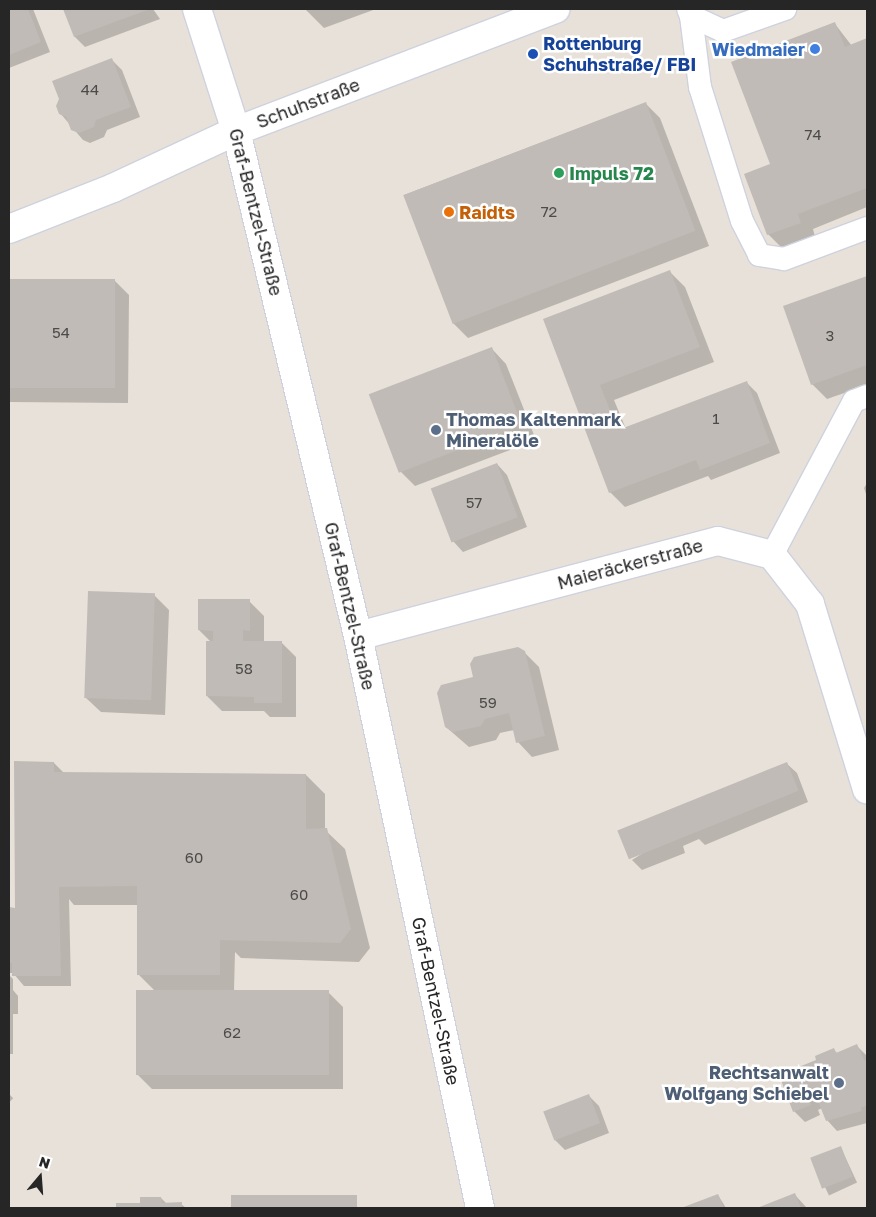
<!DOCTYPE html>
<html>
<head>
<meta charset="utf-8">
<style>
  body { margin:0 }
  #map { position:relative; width:876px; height:1217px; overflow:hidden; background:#e8e1d9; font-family:"Golos Text",sans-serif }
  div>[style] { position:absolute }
  .shadow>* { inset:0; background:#0003; transform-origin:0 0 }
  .building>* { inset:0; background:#c0bbb6; transform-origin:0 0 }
  .roads { filter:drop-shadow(1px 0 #ced2de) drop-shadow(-1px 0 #ced2de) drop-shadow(0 1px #ced2de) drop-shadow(0 -1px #ced2de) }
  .lane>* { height:22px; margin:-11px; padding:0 11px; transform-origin:11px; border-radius:11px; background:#fff }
  .street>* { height:28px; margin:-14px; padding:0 14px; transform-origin:14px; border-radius:14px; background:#fff }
  .dots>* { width:14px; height:14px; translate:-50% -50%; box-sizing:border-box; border:2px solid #fff; border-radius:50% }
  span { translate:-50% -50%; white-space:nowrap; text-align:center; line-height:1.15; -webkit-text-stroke:5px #fff; paint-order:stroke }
  .number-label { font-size:15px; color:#4c4b4a }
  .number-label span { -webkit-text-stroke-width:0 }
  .transit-label { font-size:18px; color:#164399; font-weight:700 }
  .left { translate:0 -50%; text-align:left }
  .shop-label { font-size:18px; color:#366cbe; font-weight:700 }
  .right { translate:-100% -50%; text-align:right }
  .street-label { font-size:18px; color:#262626 }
  .leisure-label { font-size:18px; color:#27864d; font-weight:700 }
  .food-label { font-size:18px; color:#c56008; font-weight:700 }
  .service-label { font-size:18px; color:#4e5e75; font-weight:700 }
  .frame { position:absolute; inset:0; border:10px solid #262626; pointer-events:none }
  .north { position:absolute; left:15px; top:1152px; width:50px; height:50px; -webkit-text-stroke:4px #fff; paint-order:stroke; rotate:18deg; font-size:14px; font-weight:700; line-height:20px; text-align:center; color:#262626 }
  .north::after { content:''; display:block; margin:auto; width:18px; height:22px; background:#262626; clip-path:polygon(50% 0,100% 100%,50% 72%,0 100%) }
</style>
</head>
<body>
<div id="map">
  <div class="shadow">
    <div style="clip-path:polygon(9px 9px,33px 9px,50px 52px,9px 68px)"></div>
    <div style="clip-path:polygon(64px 9px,153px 9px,160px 19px,85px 47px,75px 37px)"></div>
    <div style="clip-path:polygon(305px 9px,376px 9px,324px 28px)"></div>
    <div style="clip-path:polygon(835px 24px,852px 46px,867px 40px,867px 207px,813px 229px,815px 237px,783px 249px,768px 234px,772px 165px)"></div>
    <div style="clip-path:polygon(112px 60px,122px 70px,140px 117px,107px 130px,104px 137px,90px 143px,83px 140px,60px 113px)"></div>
    <div style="clip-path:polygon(645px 103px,660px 118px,709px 246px,468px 338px,453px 323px,404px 195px)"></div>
    <div style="clip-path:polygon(670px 272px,685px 287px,714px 362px,614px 400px,626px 429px,747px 383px,757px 393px,780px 453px,711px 480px,708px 476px,625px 507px,610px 492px,544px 320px)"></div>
    <div style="clip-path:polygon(867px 277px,867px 385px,827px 399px,812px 384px,785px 307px)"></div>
    <div style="clip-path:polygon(9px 280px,114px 280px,129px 295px,128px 403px,9px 402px)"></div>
    <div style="clip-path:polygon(492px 349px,506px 364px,536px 440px,415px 486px,400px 471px)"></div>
    <div style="clip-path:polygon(497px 464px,507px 475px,527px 527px,463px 552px,453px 541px)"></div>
    <div style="clip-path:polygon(867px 483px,867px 497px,864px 488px)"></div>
    <div style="clip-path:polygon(154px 595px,169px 610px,165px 715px,101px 712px,86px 698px)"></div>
    <div style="clip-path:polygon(249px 601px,264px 616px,264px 642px,281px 642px,296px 657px,296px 717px,270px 717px,264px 711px,222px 711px,207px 696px,211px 642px,199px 630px)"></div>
    <div style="clip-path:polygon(524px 652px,539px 667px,559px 750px,532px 757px,518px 742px,514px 730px,500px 733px,496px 740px,469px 747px,446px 727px,474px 678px)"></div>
    <div style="clip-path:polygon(54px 763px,64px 773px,306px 775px,325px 794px,325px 830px,345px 849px,370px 948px,359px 962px,241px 958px,235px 952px,234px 991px,328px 992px,343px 1007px,343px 1089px,152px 1089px,137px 1074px,155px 991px,138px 974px,138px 905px,74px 905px,69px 899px,71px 986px,24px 986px,13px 973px,9px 973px,9px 909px,17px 909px)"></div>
    <div style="clip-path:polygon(786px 763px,797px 773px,808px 802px,705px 845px,699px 839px,683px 846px,685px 853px,642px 870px,632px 860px)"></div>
    <div style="clip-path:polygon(9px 975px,13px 979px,13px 990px,18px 996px,18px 1014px,13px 1014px,13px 1054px,9px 1054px)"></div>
    <div style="clip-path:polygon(857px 1046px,867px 1056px,867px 1123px,837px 1131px,827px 1120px,822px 1108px,818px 1110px,820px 1115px,805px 1122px,794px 1111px,818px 1060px,834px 1050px,837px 1053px)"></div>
    <div style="left:9px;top:1094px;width:6px;height:114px;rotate:45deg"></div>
    <div style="clip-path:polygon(588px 1095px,599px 1106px,609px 1133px,565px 1150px,554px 1139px)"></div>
    <div style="left:841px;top:1148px;width:38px;height:31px;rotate:65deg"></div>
    <div style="clip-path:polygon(718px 1195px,726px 1208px,684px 1208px,702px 1201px)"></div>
    <div style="clip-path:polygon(795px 1195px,807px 1208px,760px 1208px)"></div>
    <div style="left:232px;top:1197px;width:125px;height:11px"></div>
    <div style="clip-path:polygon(161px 1198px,167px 1204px,181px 1204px,186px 1208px,117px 1208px,117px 1204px,141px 1204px)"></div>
  </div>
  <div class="building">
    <div style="clip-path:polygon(9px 9px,28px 9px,41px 42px,9px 55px)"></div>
    <div style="clip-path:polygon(63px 9px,150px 9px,74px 37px)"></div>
    <div style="clip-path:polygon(835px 22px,845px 47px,867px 38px,867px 188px,798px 214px,801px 223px,767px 235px,744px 174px,770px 164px,731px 62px)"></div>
    <div style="clip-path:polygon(112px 58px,131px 107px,96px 120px,94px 127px,79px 133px,71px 130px,66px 117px,59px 114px,56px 106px,59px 99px,52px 81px)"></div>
    <div style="left:646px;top:102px;width:138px;height:260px;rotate:69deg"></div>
    <div style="clip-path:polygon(670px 270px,700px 347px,600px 385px,618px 430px,747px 381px,770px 443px,700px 470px,696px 460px,609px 493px,543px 319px)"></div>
    <div style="clip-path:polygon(867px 276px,867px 365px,811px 385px,783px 306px)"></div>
    <div style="left:9px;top:279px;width:106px;height:109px"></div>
    <div style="left:492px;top:347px;width:84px;height:132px;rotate:69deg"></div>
    <div style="left:497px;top:463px;width:58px;height:71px;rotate:69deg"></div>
    <div style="left:88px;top:591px;width:67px;height:107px;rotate:2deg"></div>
    <div style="clip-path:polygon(198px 599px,250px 599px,250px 631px,243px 630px,243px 641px,282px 641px,282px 703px,254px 703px,254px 697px,206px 696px,206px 641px,213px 641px,213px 631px,198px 630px)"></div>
    <div style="clip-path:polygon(518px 647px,525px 651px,545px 736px,516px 743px,509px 713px,485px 719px,481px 726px,453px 732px,445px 727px,437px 693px,441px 685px,473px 677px,470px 664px,474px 657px)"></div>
    <div style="clip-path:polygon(14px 761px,54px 762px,54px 772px,306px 774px,306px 829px,327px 828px,351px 929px,340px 943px,220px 940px,220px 975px,137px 975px,137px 886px,59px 887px,61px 976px,12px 976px,12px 963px,9px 963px,9px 907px,15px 908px)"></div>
    <div style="left:787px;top:762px;width:31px;height:183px;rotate:68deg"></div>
    <div style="left:136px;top:990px;width:193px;height:85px"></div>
    <div style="clip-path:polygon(857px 1044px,864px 1060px,867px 1061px,867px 1105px,861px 1108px,862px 1111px,826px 1121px,816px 1096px,809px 1100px,811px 1105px,793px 1112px,779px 1075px,816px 1060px,815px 1056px,834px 1048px,836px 1053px)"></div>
    <div style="left:589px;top:1094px;width:31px;height:49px;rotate:69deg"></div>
    <div style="left:841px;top:1146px;width:33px;height:33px;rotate:69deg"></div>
    <div style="clip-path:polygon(795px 1193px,801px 1208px,757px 1208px)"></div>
    <div style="clip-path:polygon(718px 1194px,724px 1208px,681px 1208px)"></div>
    <div style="left:231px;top:1195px;width:126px;height:13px"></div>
    <div style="clip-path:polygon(140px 1197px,161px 1197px,162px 1203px,182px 1202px,182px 1208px,116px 1208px,116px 1203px,140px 1203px)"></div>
  </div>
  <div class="roads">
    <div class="lane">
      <div style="left:688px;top:9px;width:8px;rotate:67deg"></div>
      <div style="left:691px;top:16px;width:35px;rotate:25deg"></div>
      <div style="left:723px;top:31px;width:66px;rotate:-19.5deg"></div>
      <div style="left:691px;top:16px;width:72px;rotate:82.8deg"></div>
      <div style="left:700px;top:87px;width:140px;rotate:72.6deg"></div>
      <div style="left:742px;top:221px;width:38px;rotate:63deg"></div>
      <div style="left:759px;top:255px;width:25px;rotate:9deg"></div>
      <div style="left:784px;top:259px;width:89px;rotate:-20.5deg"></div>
      <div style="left:772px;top:555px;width:174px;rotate:-62deg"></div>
      <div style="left:854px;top:401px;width:14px;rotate:-21deg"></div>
    </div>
    <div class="street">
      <div style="left:197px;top:9px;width:128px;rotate:72.3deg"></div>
      <div style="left:236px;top:131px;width:520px;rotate:76.42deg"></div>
      <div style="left:358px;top:636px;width:585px;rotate:77.96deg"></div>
      <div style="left:9px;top:229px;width:112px;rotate:-21.5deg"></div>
      <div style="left:113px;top:188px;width:136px;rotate:-24.9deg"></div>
      <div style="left:236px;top:131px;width:342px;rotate:-20.9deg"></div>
      <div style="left:358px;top:636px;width:372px;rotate:-14.8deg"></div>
      <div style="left:718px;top:541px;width:56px;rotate:14.5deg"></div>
      <div style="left:772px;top:555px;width:62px;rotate:52.2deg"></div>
      <div style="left:810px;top:604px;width:194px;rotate:72.9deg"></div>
    </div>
  </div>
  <div class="dots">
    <div style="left:815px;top:49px;background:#3f7fe0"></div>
    <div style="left:533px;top:54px;background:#1a4fb4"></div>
    <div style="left:559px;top:173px;background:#2e9e5b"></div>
    <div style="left:449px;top:212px;background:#e8710a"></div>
    <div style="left:436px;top:430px;background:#5c6f8a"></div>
    <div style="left:839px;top:1083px;background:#5c6f8a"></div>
  </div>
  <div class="number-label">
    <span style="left:90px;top:90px">44</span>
    <span style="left:813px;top:135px">74</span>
    <span style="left:549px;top:212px">72</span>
    <span style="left:61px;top:333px">54</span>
    <span style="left:830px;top:336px">3</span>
    <span style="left:716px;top:419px">1</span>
    <span style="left:474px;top:503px">57</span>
    <span style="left:244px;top:669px">58</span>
    <span style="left:488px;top:703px">59</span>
    <span style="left:194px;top:858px">60</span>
    <span style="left:299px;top:895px">60</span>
    <span style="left:232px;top:1033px">62</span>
  </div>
  <div class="transit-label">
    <span class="left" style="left:543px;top:54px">Rottenburg<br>Schuhstraße/ FBI</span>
  </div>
  <div class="shop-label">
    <span class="right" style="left:805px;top:49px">Wiedmaier</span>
  </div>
  <div class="street-label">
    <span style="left:308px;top:103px;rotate:-21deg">Schuhstraße</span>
    <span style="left:256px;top:212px;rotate:76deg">Graf-Bentzel-Straße</span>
    <span style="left:630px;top:564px;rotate:-15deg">Maieräckerstraße</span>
    <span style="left:350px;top:606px;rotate:77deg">Graf-Bentzel-Straße</span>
    <span style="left:436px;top:1001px;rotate:78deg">Graf-Bentzel-Straße</span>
  </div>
  <div class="leisure-label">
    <span class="left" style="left:569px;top:173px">Impuls 72</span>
  </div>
  <div class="food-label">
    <span class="left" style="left:459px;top:212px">Raidts</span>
  </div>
  <div class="service-label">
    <span class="left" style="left:446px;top:430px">Thomas Kaltenmark<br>Mineralöle</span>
    <span class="right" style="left:829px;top:1083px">Rechtsanwalt<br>Wolfgang Schiebel</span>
  </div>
  <div class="frame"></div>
  <div class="north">N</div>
</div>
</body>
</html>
